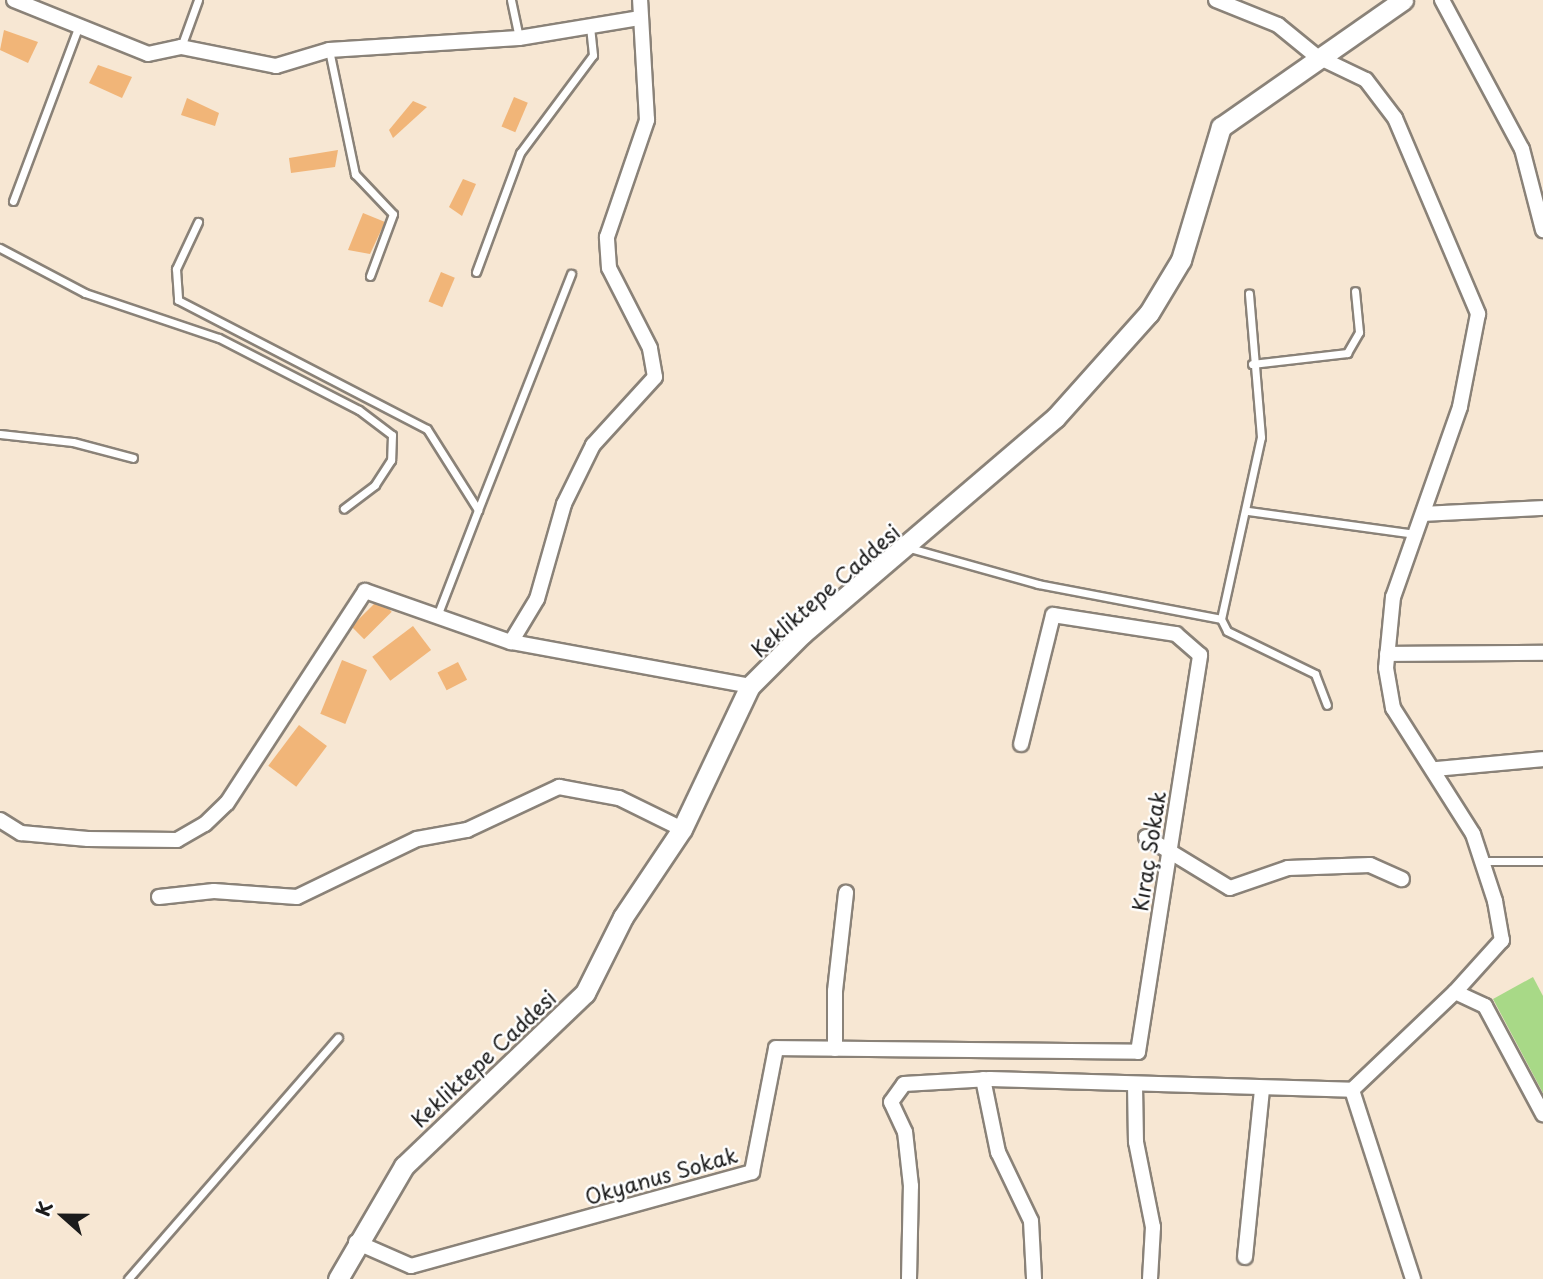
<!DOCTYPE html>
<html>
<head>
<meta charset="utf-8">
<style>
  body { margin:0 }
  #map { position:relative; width:1543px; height:1279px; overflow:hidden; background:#f7e7d3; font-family:"Playpen Sans",sans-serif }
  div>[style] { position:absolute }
  .green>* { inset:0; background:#a8d987 }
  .building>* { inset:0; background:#f1b578; transform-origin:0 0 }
  .roads { filter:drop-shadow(2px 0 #8a8278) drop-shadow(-2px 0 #8a8278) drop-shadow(0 2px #8a8278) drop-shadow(0 -2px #8a8278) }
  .lane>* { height:7px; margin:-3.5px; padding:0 3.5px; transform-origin:3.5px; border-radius:3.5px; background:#fff }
  .street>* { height:14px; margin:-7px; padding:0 7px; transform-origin:7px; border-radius:7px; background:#fff }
  .secondary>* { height:19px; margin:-9.5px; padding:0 9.5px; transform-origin:9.5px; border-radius:9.5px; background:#fff }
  span { translate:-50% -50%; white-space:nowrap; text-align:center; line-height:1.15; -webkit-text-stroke:5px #fff; paint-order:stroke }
  .street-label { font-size:21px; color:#1c1c1c }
  .north { position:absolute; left:28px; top:1181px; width:70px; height:70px; -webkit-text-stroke:5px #fff; paint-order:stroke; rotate:291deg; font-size:19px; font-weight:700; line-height:28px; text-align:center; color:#1c1c1c }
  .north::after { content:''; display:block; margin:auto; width:24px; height:32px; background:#1c1c1c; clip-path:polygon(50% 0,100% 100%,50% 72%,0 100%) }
</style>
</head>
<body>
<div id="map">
  <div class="green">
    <div style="clip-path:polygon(1533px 977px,1543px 996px,1543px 1093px,1493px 999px)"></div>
  </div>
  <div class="building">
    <div style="clip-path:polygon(4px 30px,38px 42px,28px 63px,0 50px)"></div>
    <div style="clip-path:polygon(98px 65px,132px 77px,122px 98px,89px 83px)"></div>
    <div style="left:514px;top:97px;width:15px;height:32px;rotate:23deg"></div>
    <div style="clip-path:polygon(187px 98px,219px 113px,215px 126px,181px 115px)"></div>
    <div style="clip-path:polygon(413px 101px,427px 107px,393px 138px,389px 130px)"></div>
    <div style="clip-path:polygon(338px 150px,335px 167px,291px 173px,289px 158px)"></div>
    <div style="clip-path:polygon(463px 179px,476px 184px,462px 216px,449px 207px)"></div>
    <div style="clip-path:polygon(363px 213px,385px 222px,370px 254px,348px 250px)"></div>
    <div style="left:441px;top:272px;width:15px;height:32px;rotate:23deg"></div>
    <div style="left:379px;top:599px;width:18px;height:39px;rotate:45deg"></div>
    <div style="left:413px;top:626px;width:30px;height:51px;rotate:53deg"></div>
    <div style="left:342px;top:660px;width:27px;height:58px;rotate:22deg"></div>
    <div style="left:458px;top:662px;width:20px;height:23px;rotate:63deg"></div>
    <div style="left:299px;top:725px;width:35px;height:51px;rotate:37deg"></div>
  </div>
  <div class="roads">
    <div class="lane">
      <div style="left:511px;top:0;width:39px;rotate:78deg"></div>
      <div style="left:181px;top:47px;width:50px;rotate:-70.1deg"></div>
      <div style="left:329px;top:50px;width:127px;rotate:78.2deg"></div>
      <div style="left:355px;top:174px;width:55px;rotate:46.5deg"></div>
      <div style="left:393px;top:214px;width:66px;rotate:110.4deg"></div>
      <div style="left:13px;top:201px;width:185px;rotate:-69.4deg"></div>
      <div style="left:198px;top:222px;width:52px;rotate:115.1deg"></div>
      <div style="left:176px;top:269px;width:31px;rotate:86deg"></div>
      <div style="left:178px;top:300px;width:280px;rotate:27.4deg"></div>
      <div style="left:427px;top:429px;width:96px;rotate:57.8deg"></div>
      <div style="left:478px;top:510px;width:114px;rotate:111.1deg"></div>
      <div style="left:0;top:248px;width:96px;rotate:27.9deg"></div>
      <div style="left:85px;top:293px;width:141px;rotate:18.6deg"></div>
      <div style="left:219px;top:338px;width:157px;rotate:27.2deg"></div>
      <div style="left:359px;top:410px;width:41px;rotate:37.1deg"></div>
      <div style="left:392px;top:435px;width:25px;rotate:92deg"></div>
      <div style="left:391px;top:460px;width:30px;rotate:123deg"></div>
      <div style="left:375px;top:485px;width:39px;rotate:143deg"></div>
      <div style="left:476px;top:272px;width:127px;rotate:-69.7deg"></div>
      <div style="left:520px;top:153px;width:122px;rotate:-53.3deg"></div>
      <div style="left:593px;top:55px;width:29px;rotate:-96deg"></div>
      <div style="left:1252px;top:364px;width:96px;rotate:-6.6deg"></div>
      <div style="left:1347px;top:353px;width:24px;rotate:-60deg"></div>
      <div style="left:1359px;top:332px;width:41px;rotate:-95.6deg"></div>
      <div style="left:0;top:434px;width:73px;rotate:6.3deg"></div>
      <div style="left:73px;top:442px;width:62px;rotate:14.9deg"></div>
      <div style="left:478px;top:510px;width:254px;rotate:-68.5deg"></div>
      <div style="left:1248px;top:511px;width:171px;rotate:7.8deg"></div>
      <div style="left:910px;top:548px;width:133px;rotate:15.7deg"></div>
      <div style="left:1038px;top:584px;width:186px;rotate:10.8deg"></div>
      <div style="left:1221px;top:619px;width:186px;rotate:-77.6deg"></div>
      <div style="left:1261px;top:437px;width:144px;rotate:-94.8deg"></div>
      <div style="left:1221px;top:619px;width:13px;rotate:63deg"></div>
      <div style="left:1227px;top:631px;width:98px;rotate:26deg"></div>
      <div style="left:1315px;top:674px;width:33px;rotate:69deg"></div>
      <div style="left:1482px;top:861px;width:61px"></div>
      <div style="left:128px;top:1279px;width:320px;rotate:-49deg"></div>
    </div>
    <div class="street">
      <div style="left:14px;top:0;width:144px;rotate:21.9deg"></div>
      <div style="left:148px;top:54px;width:34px;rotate:-12deg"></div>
      <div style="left:181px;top:47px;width:97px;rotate:11.3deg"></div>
      <div style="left:276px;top:66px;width:55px;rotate:-16.8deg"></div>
      <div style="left:329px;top:50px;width:190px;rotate:-3.6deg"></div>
      <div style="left:519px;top:38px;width:123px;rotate:-9.4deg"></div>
      <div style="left:1216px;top:0;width:67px;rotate:22deg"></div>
      <div style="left:1278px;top:25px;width:49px;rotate:39.2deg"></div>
      <div style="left:1316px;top:56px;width:55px;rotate:25.6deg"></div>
      <div style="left:1366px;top:80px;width:48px;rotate:52.7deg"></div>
      <div style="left:1395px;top:118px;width:213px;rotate:67deg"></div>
      <div style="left:1478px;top:314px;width:95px;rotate:101deg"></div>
      <div style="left:1460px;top:407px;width:201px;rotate:109.4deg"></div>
      <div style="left:1393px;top:597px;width:71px;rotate:95.6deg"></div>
      <div style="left:1386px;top:668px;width:41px;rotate:80.1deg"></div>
      <div style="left:1393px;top:708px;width:149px;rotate:57.6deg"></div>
      <div style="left:1473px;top:834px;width:71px;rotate:71.8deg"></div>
      <div style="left:1495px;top:901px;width:40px;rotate:80deg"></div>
      <div style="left:1502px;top:940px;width:70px;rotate:132.1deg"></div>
      <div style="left:1442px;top:0;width:169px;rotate:61.8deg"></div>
      <div style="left:1522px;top:149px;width:84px;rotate:75.5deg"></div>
      <div style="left:1424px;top:514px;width:119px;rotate:-2.9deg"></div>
      <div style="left:511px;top:642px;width:50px;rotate:-58.8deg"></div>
      <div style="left:537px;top:599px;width:99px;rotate:-74.1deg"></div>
      <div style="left:564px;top:504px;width:66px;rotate:-63.8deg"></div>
      <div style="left:593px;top:445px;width:92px;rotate:-47.6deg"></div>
      <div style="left:655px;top:377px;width:29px;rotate:-100deg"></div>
      <div style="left:650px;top:348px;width:90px;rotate:-117.1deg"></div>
      <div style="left:609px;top:268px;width:31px;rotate:-94deg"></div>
      <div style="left:607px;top:237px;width:124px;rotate:-71.1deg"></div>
      <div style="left:647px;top:120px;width:120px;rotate:-93.3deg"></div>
      <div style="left:1387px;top:654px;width:156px;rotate:-0.4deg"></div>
      <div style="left:1436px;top:769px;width:107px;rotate:-5.3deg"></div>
      <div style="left:0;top:820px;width:25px;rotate:32deg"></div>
      <div style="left:21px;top:833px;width:67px;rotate:5.1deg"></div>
      <div style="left:88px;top:839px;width:89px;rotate:0.6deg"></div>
      <div style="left:177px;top:840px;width:32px;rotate:-30deg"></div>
      <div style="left:205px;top:824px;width:30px;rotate:-44deg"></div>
      <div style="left:227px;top:803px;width:253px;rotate:-56.9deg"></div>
      <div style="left:365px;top:591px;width:155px;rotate:19.3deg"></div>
      <div style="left:511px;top:642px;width:243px;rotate:10.4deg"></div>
      <div style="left:1146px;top:837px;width:98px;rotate:31.3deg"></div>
      <div style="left:1230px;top:888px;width:61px;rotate:-19deg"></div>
      <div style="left:1288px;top:868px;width:82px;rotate:-2.1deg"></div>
      <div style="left:1370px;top:865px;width:35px;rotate:24deg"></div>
      <div style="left:159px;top:897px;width:55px;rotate:-6.2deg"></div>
      <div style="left:214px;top:891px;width:83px;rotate:4.1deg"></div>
      <div style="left:297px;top:897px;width:133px;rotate:-25.8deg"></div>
      <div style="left:417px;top:839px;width:51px;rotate:-10.2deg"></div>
      <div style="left:467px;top:830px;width:102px;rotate:-25.1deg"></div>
      <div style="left:559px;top:787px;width:61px;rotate:10.4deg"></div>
      <div style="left:619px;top:798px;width:70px;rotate:26.2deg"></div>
      <div style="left:835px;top:1049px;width:58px;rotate:-90deg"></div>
      <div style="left:835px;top:991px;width:99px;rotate:-83.6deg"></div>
      <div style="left:983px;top:1079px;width:75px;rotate:78.4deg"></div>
      <div style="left:998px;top:1152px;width:76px;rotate:64.4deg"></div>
      <div style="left:1031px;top:1221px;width:58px;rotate:87deg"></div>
      <div style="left:1135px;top:1085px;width:57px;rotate:89deg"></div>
      <div style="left:1136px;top:1142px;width:87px;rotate:78.7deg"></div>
      <div style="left:1153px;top:1227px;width:52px;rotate:93.3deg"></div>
      <div style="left:1352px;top:1090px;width:142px;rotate:-43.6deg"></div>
      <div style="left:1455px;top:992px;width:33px;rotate:25deg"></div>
      <div style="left:1485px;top:1006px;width:123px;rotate:61.8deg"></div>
      <div style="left:1352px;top:1090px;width:199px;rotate:72.1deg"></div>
      <div style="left:356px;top:1242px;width:60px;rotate:23.6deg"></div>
      <div style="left:411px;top:1266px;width:354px;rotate:-15.4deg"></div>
      <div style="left:752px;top:1172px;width:126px;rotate:-79deg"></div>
      <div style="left:776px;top:1048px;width:362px;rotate:0.6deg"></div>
      <div style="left:1138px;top:1052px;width:402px;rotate:-81.1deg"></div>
      <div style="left:1200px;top:655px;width:32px;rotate:-139deg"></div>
      <div style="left:1176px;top:634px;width:124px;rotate:-171.2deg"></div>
      <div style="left:1053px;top:615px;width:133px;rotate:103.9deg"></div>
      <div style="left:1245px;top:1257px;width:169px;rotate:-84.2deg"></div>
      <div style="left:909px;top:1279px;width:93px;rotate:-88.8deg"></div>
      <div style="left:911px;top:1186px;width:54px;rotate:-96.3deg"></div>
      <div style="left:905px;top:1132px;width:33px;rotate:-115deg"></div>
      <div style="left:891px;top:1102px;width:22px;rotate:-54deg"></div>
      <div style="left:904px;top:1084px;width:86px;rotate:-3.3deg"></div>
      <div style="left:990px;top:1079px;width:362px;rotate:1.7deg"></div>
    </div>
    <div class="secondary">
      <div style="left:338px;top:1279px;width:131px;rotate:-59.7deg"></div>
      <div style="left:404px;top:1166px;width:250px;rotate:-43.7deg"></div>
      <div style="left:585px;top:993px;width:85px;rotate:-63.4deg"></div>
      <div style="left:623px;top:917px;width:106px;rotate:-56.2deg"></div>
      <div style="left:682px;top:829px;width:158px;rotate:-64.6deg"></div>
      <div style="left:750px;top:686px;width:74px;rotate:-45deg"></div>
      <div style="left:802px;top:634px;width:333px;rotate:-40.5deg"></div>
      <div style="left:1055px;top:418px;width:141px;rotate:-48.2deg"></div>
      <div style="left:1149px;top:313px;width:62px;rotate:-58.9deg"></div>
      <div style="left:1181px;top:260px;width:139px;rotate:-73.3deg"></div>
      <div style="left:1221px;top:127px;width:222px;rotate:-34.9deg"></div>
    </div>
  </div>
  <div class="street-label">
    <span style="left:825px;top:590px;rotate:-41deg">Kekliktepe Caddesi</span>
    <span style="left:1148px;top:851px;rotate:-81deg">Kıraç Sokak</span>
    <span style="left:483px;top:1058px;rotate:-43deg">Kekliktepe Caddesi</span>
    <span style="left:661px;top:1175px;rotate:-16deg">Okyanus Sokak</span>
  </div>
  <div class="north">K</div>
</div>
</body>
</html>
